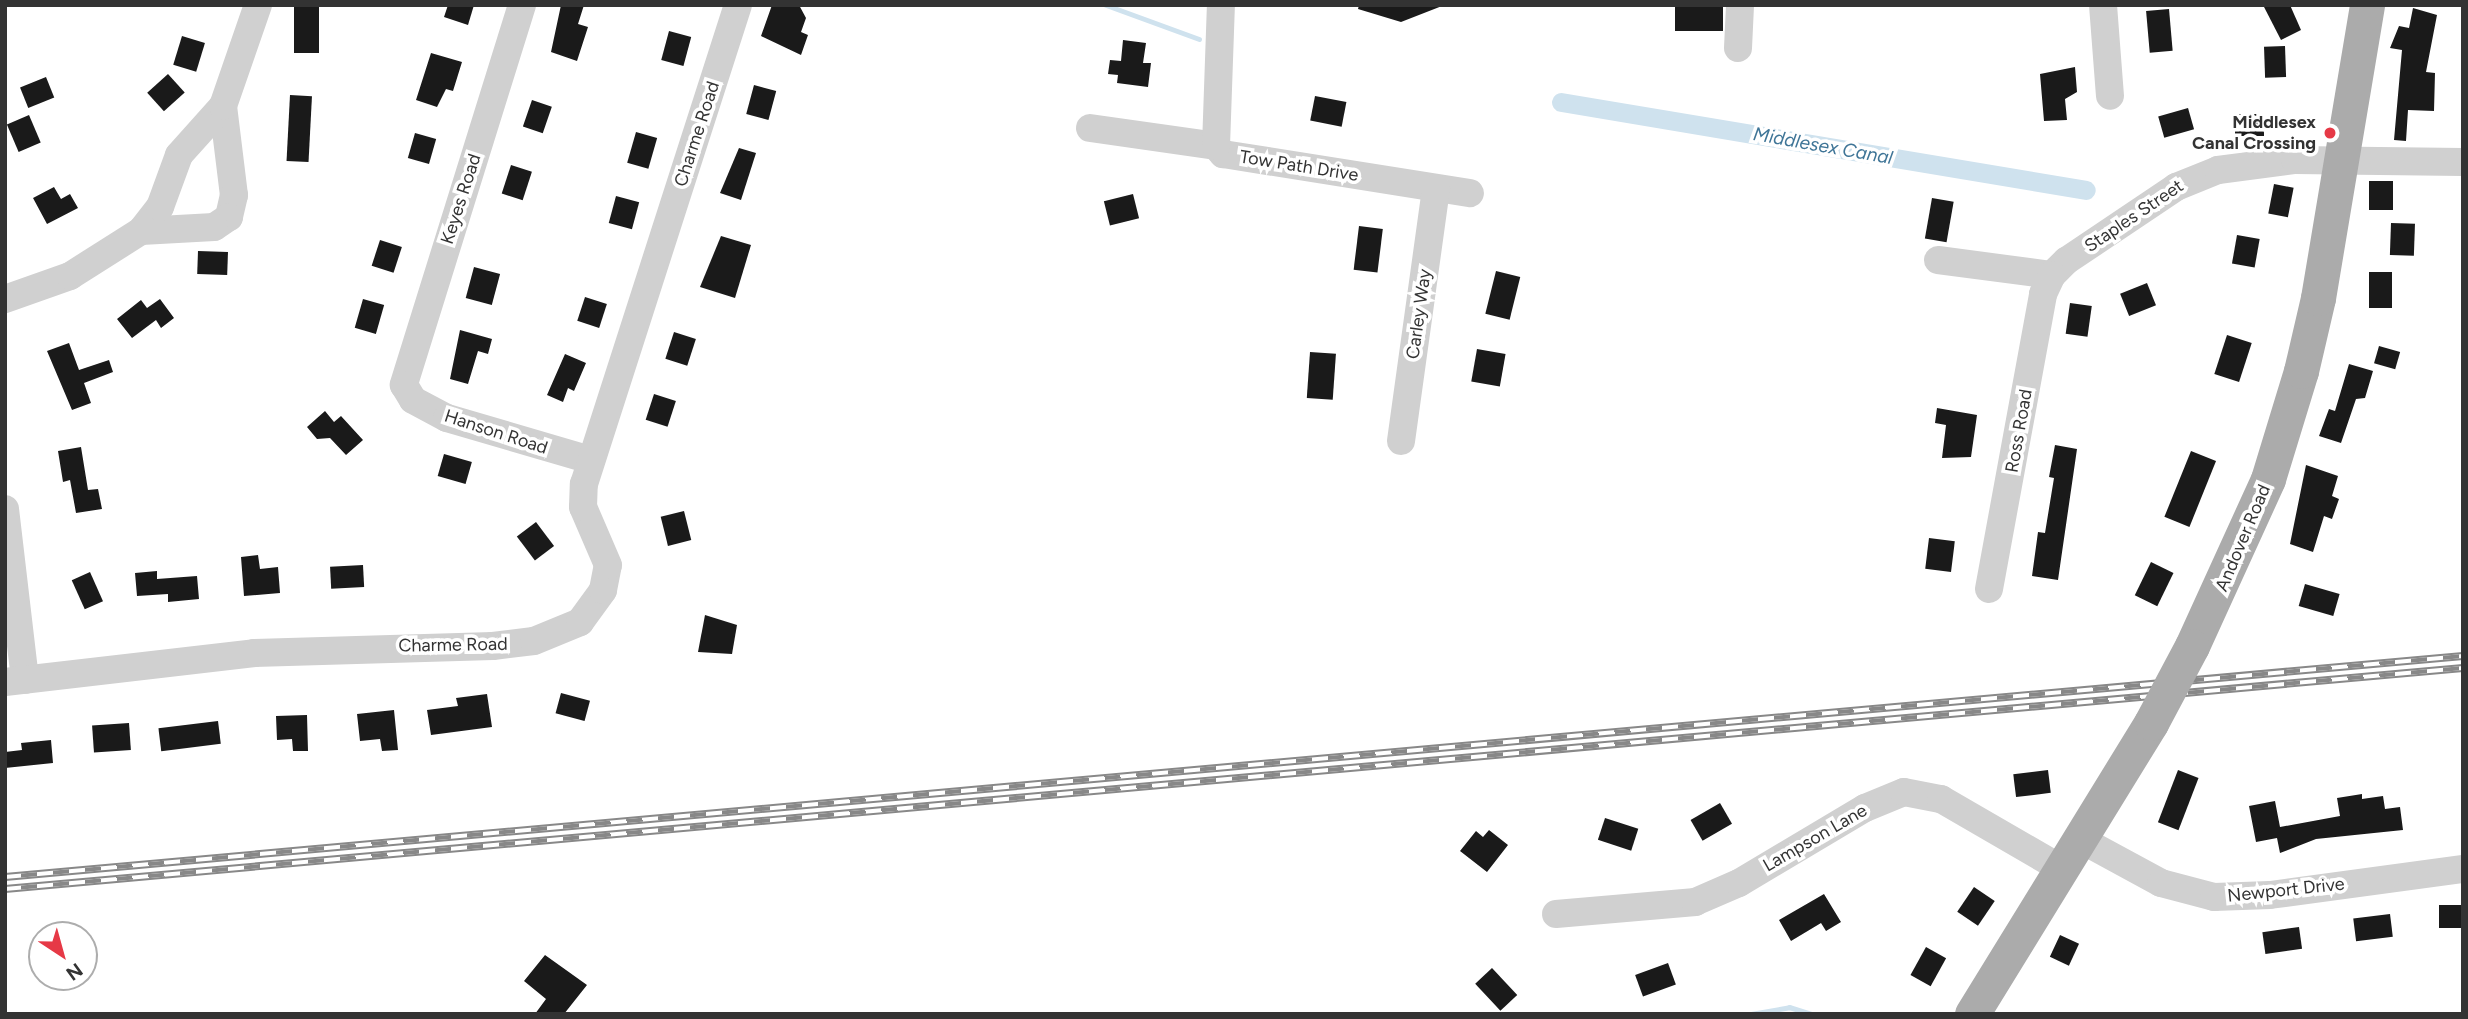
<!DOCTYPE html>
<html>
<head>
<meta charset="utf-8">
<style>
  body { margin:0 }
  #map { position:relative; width:2468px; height:1019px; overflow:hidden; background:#fff; font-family:Figtree,sans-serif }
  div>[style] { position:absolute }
  .stream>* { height:5px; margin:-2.5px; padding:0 2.5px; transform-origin:2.5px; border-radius:2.5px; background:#cfe2ee }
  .canal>* { height:19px; margin:-9.5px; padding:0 9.5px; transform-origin:9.5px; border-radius:9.5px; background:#cfe2ee }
  .building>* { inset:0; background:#1a1a1a; transform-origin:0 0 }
  .minor>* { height:28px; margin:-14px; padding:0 14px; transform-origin:14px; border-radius:14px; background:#d0d0d0 }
  .major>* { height:35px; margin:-17.5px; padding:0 17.5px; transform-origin:17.5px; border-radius:17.5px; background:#ababab }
  .rail>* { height:8px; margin-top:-4px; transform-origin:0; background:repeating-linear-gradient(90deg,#fff 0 16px,#888 0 32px); box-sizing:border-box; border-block:2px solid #888 }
  .major-bridge>* { height:35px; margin:-17.5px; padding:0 17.5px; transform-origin:17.5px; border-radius:17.5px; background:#ababab }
  .dots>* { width:19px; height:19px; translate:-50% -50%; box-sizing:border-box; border:4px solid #fff; border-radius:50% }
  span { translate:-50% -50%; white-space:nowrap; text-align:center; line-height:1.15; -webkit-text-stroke:7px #fff; paint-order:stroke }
  .poi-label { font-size:18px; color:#333; font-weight:700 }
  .right { translate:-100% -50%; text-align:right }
  .street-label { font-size:18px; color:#333 }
  .water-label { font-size:19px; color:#3f7597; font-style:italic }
  .frame { position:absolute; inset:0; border:7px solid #333; pointer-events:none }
  .north { position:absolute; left:28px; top:921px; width:70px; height:70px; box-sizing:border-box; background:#fff; border:2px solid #adadad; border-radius:50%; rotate:144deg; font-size:19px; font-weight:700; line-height:28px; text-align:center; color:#333 }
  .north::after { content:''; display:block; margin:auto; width:24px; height:32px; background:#e63946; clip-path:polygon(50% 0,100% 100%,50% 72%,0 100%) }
</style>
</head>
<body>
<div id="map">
  <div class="stream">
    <div style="left:1106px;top:5px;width:99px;rotate:20.1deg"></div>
    <div style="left:1751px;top:1014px;width:39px;rotate:-10deg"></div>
    <div style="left:1789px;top:1007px;width:24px;rotate:17deg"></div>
  </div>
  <div class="canal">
    <div style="left:1561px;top:102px;width:532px;rotate:9.52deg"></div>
  </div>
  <div class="building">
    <div style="left:294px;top:5px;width:25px;height:48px"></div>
    <div style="clip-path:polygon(448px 5px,474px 5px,468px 25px,444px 17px)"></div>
    <div style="clip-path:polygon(561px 5px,584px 5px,578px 24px,588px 27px,577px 61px,551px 52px)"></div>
    <div style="clip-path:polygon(772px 5px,799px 5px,806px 18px,801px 32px,808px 35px,801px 55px,761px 36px)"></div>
    <div style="clip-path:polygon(1359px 5px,1442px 5px,1442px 6px,1401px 22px,1358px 9px)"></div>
    <div style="left:1675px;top:5px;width:48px;height:26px"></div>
    <div style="clip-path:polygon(2263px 5px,2290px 5px,2301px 30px,2281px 40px)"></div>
    <div style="clip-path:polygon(2413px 8px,2437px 15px,2426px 72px,2435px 73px,2434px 111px,2408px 110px,2406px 141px,2394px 140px,2402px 50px,2390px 48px,2399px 26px,2409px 28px)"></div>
    <div style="left:2169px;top:9px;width:42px;height:23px;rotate:85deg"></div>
    <div style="left:669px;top:31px;width:23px;height:30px;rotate:15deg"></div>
    <div style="left:182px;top:36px;width:24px;height:30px;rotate:17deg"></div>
    <div style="clip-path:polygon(1123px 40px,1146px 43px,1143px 63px,1151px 63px,1148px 87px,1117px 83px,1118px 75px,1108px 74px,1110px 60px,1121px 61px)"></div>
    <div style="left:2285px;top:46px;width:31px;height:21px;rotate:88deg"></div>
    <div style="clip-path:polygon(431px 53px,462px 62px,453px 91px,446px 89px,437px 107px,416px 100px)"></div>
    <div style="clip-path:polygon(2075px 67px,2077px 92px,2065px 99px,2067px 120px,2044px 121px,2040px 74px)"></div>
    <div style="left:168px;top:74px;width:25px;height:28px;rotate:48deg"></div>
    <div style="left:46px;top:77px;width:22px;height:28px;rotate:68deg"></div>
    <div style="left:754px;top:85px;width:23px;height:30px;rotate:15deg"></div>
    <div style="left:290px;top:95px;width:22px;height:66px;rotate:3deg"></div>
    <div style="left:1315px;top:96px;width:32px;height:25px;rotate:11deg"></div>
    <div style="left:532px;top:100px;width:21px;height:28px;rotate:19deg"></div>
    <div style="left:2188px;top:108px;width:22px;height:31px;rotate:74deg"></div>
    <div style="left:2235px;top:114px;width:29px;height:22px"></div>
    <div style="left:29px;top:115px;width:30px;height:24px;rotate:67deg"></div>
    <div style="left:636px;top:132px;width:22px;height:32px;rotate:16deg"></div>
    <div style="left:415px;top:133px;width:22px;height:26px;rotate:16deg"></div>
    <div style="clip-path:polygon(739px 148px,756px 153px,741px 200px,720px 193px)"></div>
    <div style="left:511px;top:165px;width:22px;height:30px;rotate:18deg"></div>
    <div style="left:2369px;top:181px;width:24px;height:29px"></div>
    <div style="left:2274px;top:184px;width:20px;height:30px;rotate:11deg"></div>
    <div style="clip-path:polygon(54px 187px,61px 199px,70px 194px,78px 208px,47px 224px,33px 198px)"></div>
    <div style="left:1133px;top:194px;width:25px;height:30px;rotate:76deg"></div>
    <div style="left:616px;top:196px;width:24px;height:28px;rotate:15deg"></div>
    <div style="left:1932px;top:198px;width:22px;height:41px;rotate:10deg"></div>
    <div style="left:2391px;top:223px;width:24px;height:32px;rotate:2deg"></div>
    <div style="left:1359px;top:226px;width:24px;height:44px;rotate:7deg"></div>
    <div style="left:2237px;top:235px;width:23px;height:29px;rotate:10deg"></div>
    <div style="clip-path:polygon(721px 236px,751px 245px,735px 298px,700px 287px)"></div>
    <div style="left:380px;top:240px;width:23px;height:27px;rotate:18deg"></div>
    <div style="left:198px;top:251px;width:30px;height:23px;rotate:2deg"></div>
    <div style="left:474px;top:267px;width:27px;height:32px;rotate:15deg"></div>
    <div style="left:1496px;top:271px;width:25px;height:44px;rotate:14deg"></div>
    <div style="left:2369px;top:272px;width:23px;height:36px"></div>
    <div style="left:2147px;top:283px;width:24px;height:29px;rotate:68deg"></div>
    <div style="left:585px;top:297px;width:23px;height:25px;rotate:18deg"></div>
    <div style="clip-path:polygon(160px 299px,174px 318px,161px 328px,156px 320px,132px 338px,117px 319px,141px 300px,147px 308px)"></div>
    <div style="left:363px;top:299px;width:22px;height:30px;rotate:16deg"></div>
    <div style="left:2070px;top:303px;width:22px;height:31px;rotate:8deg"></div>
    <div style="clip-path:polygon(460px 330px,492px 339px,488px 354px,478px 351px,468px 384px,450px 379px)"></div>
    <div style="left:674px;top:332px;width:23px;height:28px;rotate:18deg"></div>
    <div style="left:2227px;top:335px;width:26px;height:41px;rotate:18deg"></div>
    <div style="clip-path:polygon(69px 343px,79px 370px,109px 360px,113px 372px,84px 383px,91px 403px,72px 410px,47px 351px)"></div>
    <div style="left:2379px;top:346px;width:22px;height:18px;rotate:16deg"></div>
    <div style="left:1477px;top:349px;width:29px;height:33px;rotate:10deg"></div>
    <div style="left:1310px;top:352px;width:26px;height:46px;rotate:4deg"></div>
    <div style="clip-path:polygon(565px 354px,586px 363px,574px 391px,568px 388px,563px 402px,547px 395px)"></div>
    <div style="clip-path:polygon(2349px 364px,2373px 371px,2365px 398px,2356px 399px,2341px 443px,2319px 436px,2329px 409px,2335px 411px)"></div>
    <div style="left:654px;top:394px;width:23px;height:27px;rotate:18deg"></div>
    <div style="clip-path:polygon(1937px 408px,1977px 415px,1971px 457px,1942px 458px,1946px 425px,1935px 423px)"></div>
    <div style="clip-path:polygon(325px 411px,334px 422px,341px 416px,363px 440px,346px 455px,330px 438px,317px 439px,307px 427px)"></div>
    <div style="clip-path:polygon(2055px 445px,2077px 449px,2058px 580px,2032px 576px,2038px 532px,2045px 533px,2054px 478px,2049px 477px)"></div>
    <div style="clip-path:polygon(81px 447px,88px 490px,98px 489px,102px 509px,76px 513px,70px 480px,63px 482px,58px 451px)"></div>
    <div style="left:2191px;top:451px;width:27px;height:71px;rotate:22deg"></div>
    <div style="left:444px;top:454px;width:29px;height:23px;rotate:16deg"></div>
    <div style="clip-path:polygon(2306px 465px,2338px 476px,2332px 496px,2339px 499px,2332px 519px,2324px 516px,2313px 552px,2290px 544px)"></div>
    <div style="left:684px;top:511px;width:30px;height:24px;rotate:76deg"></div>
    <div style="left:536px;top:522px;width:30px;height:24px;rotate:53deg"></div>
    <div style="left:1929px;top:538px;width:26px;height:31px;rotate:7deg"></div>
    <div style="clip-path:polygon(258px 555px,260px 569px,278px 567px,280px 593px,244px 596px,241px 557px)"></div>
    <div style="left:2151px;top:562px;width:25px;height:37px;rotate:26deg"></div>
    <div style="left:363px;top:565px;width:22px;height:33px;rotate:87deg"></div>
    <div style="clip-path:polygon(157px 571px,157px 579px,197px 576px,199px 599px,168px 602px,168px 594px,137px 596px,135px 573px)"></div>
    <div style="left:90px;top:572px;width:32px;height:20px;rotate:66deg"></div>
    <div style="left:2305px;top:584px;width:36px;height:23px;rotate:16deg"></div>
    <div style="clip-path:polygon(705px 615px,737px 625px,732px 654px,698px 652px)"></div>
    <div style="left:561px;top:693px;width:30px;height:21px;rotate:15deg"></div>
    <div style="clip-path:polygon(487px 694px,492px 727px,431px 735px,427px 710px,458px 706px,456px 698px)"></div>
    <div style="clip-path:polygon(394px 710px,398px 750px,382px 751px,380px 739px,360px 741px,357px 714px)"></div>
    <div style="clip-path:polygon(307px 715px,308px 751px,293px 751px,292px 739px,277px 740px,276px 716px)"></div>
    <div style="left:218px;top:721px;width:23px;height:60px;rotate:83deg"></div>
    <div style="left:129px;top:723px;width:27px;height:37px;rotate:86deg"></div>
    <div style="clip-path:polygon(51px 740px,53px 763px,5px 768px,5px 752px,22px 750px,21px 743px)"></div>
    <div style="left:2048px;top:770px;width:23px;height:35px;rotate:83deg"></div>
    <div style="left:2178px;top:770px;width:22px;height:56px;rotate:21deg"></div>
    <div style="clip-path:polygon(2362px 794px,2362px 799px,2383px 796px,2385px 809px,2400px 807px,2403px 830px,2316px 839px,2280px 853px,2277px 838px,2256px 842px,2249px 806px,2275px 801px,2280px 827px,2340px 816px,2337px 798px)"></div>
    <div style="left:1720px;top:803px;width:24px;height:34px;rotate:60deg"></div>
    <div style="left:1605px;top:818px;width:35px;height:23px;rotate:18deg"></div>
    <div style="clip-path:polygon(1489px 830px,1508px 845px,1487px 872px,1460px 851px,1476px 831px,1483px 837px)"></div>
    <div style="left:1974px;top:887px;width:25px;height:30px;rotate:34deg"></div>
    <div style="clip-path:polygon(1824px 894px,1841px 922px,1826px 931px,1821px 923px,1791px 941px,1779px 920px)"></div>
    <div style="left:2463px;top:905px;width:23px;height:24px;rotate:90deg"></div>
    <div style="left:2390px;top:914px;width:23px;height:37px;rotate:83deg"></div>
    <div style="left:2299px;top:927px;width:22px;height:37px;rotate:82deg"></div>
    <div style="left:2060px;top:935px;width:21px;height:24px;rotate:25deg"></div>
    <div style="left:1926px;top:947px;width:23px;height:32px;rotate:29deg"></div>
    <div style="clip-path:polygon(545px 955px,587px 985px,564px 1014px,535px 1014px,546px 999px,524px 981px)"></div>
    <div style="left:1668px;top:963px;width:23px;height:35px;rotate:70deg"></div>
    <div style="left:1492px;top:968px;width:37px;height:23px;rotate:47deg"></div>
  </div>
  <div class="minor">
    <div style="left:522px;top:5px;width:398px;rotate:107.3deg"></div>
    <div style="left:404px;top:385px;width:17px;rotate:59deg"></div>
    <div style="left:413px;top:400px;width:38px;rotate:28deg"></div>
    <div style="left:447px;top:418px;width:150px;rotate:16.3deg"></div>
    <div style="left:2103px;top:5px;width:91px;rotate:85.6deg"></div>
    <div style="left:1738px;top:48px;width:43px;rotate:-87.3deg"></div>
    <div style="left:223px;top:106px;width:90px;rotate:83deg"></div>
    <div style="left:234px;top:195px;width:23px;rotate:103deg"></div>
    <div style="left:229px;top:217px;width:18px;rotate:146deg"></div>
    <div style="left:214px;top:227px;width:73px;rotate:176.9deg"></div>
    <div style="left:141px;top:231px;width:31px;rotate:-52deg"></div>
    <div style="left:160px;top:207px;width:55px;rotate:-69.9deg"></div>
    <div style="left:179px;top:155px;width:66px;rotate:-48.1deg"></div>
    <div style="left:223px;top:106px;width:107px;rotate:-70.9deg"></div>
    <div style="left:1090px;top:128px;width:127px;rotate:8.1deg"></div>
    <div style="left:1216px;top:146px;width:11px;rotate:49deg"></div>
    <div style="left:1223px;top:154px;width:250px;rotate:9deg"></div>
    <div style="left:1216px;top:146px;width:141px;rotate:-88deg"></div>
    <div style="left:1938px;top:260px;width:115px;rotate:7.5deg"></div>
    <div style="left:2052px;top:275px;width:20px;rotate:-45deg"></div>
    <div style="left:2066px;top:261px;width:133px;rotate:-33.9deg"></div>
    <div style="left:2176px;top:187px;width:45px;rotate:-22deg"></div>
    <div style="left:2218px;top:170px;width:78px;rotate:-7.4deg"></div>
    <div style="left:2295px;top:160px;width:168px;rotate:0.7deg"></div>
    <div style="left:5px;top:299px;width:69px;rotate:-19.5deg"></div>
    <div style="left:70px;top:276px;width:84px;rotate:-32.4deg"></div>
    <div style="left:1401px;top:441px;width:255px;rotate:-82.1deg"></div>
    <div style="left:5px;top:509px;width:172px;rotate:83.3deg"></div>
    <div style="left:1989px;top:589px;width:300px;rotate:-79.6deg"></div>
    <div style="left:2043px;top:294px;width:21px;rotate:-65deg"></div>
    <div style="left:5px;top:682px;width:251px;rotate:-6.6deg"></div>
    <div style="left:254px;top:653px;width:239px;rotate:-1.7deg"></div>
    <div style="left:493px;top:646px;width:41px;rotate:-7deg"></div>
    <div style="left:534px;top:641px;width:50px;rotate:-22.4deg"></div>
    <div style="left:580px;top:622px;width:39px;rotate:-54deg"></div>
    <div style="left:603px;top:590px;width:25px;rotate:-79deg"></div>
    <div style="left:608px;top:565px;width:63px;rotate:-113.3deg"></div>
    <div style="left:583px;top:507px;width:23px;rotate:-88deg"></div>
    <div style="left:584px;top:484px;width:503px;rotate:-72.18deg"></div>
    <div style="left:2080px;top:839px;width:92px;rotate:28.5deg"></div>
    <div style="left:2161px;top:883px;width:55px;rotate:14.8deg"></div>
    <div style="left:2214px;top:897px;width:56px;rotate:-2deg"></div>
    <div style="left:2270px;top:895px;width:195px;rotate:-7.7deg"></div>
    <div style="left:1556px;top:914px;width:140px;rotate:-4.9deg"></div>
    <div style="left:1695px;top:902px;width:48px;rotate:-23.4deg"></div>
    <div style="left:1739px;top:883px;width:147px;rotate:-30.8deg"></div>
    <div style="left:1865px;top:808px;width:42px;rotate:-22.3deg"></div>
    <div style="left:1904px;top:792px;width:38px;rotate:11deg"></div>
    <div style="left:1941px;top:799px;width:138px;rotate:30.1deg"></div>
  </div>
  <div class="major">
    <div style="left:2192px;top:646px;width:183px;rotate:-65.5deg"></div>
    <div style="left:2268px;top:479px;width:113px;rotate:-73deg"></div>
    <div style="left:2301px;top:371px;width:75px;rotate:-76.9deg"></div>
    <div style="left:2318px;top:298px;width:297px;rotate:-80.5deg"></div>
    <div style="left:1972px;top:1014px;width:342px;rotate:-58.4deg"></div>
  </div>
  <div class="rail">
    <div style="left:5px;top:877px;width:2468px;rotate:-5.14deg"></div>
    <div style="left:5px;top:889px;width:2468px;rotate:-5.14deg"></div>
  </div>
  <div class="major-bridge">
    <div style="left:2151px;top:723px;width:87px;rotate:-62deg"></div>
  </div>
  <div class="dots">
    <div style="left:2330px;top:133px;background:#e63946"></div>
  </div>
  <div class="poi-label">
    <span class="right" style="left:2316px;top:133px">Middlesex<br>Canal Crossing</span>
  </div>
  <div class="street-label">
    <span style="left:697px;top:134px;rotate:-72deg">Charme Road</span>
    <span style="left:1299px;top:166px;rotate:9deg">Tow Path Drive</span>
    <span style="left:461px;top:199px;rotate:-72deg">Keyes Road</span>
    <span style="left:2134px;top:216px;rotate:-34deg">Staples Street</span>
    <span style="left:1419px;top:314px;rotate:-82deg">Carley Way</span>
    <span style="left:2019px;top:431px;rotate:-80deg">Ross Road</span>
    <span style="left:496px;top:432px;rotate:18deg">Hanson Road</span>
    <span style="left:2243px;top:538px;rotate:-67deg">Andover Road</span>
    <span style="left:453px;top:645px;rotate:-1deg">Charme Road</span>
    <span style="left:1815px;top:838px;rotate:-30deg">Lampson Lane</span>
    <span style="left:2286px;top:890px;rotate:-6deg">Newport Drive</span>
  </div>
  <div class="water-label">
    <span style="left:1823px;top:146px;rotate:10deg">Middlesex Canal</span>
  </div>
  <div class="frame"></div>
  <div class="north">N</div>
</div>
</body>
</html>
